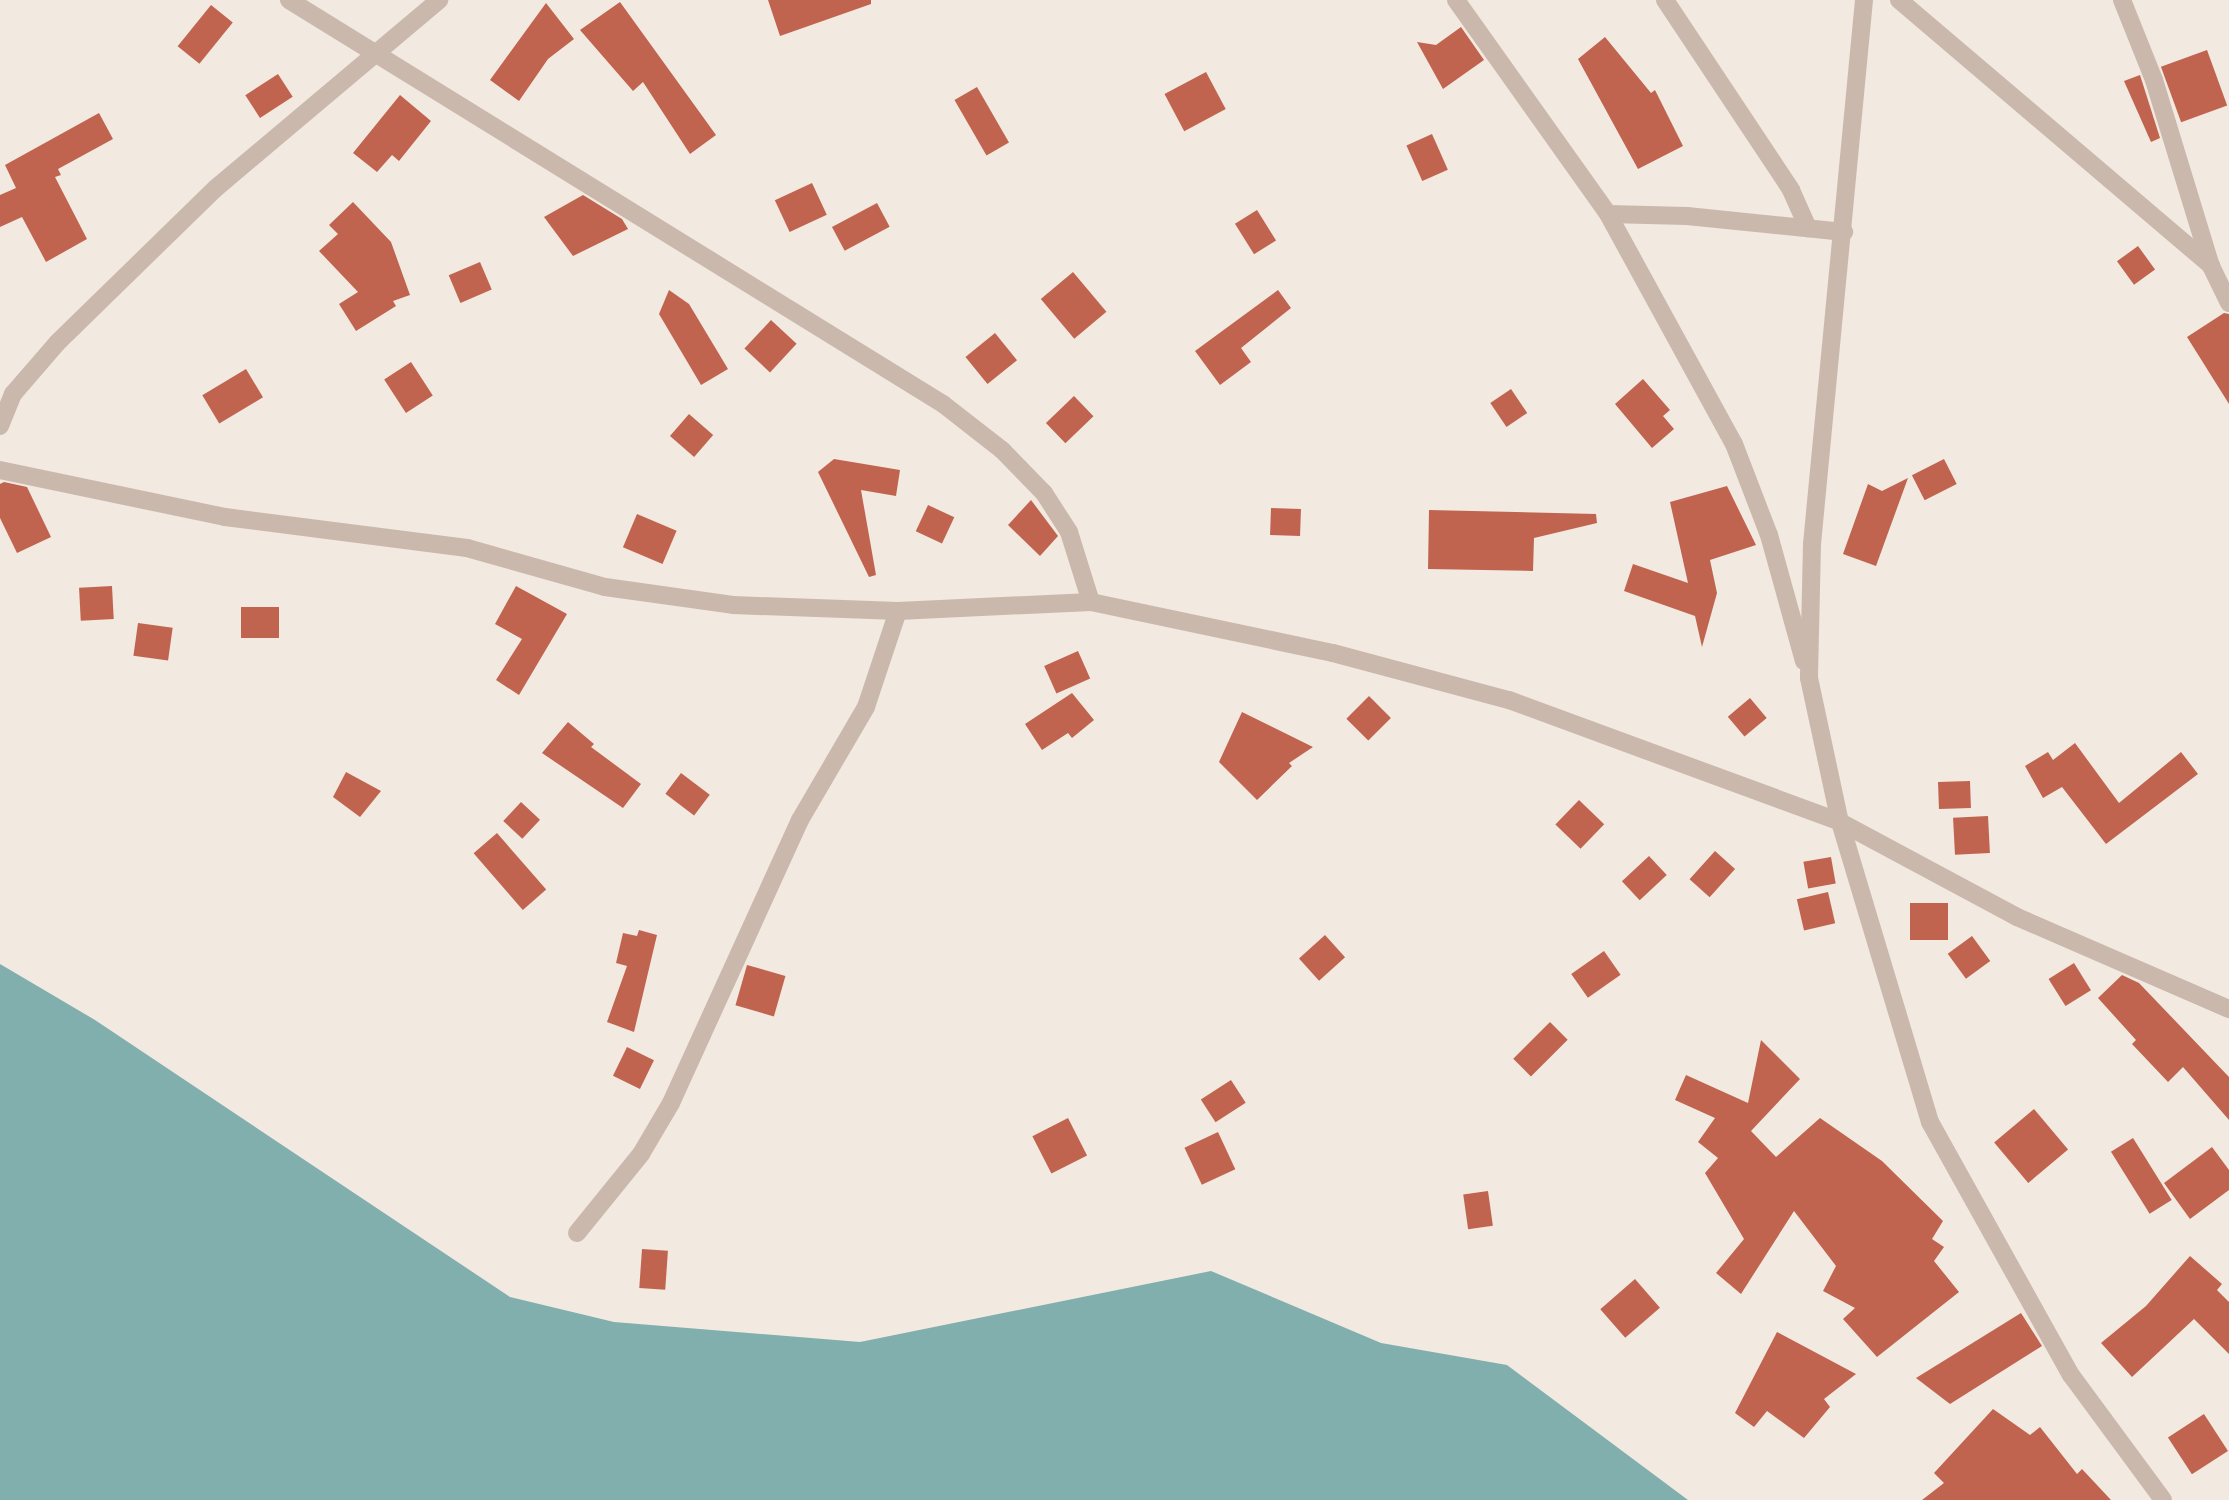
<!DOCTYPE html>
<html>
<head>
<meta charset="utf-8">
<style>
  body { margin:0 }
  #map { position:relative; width:2229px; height:1500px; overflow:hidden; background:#f2e9e0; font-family:Rubik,sans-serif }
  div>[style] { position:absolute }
  .water>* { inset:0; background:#80afae }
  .building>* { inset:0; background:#c1644f; transform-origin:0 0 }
  .minor>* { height:18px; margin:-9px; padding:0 9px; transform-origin:9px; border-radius:9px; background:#cbb8ac }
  span { translate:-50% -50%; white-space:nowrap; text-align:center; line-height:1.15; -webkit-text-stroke:7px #faf3ed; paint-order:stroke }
</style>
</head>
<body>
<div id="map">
  <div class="water">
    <div style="clip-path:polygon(0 964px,95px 1020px,510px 1297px,614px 1322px,860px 1342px,1211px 1271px,1381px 1343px,1507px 1365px,1688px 1500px,0 1500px)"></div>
  </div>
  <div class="building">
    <div style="clip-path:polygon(768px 0,871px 0,871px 4px,780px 36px)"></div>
    <div style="clip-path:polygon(620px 2px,716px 135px,690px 154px,643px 82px,633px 91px,580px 30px)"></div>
    <div style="clip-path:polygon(546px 3px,574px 39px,548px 59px,519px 101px,490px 80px)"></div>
    <div style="left:211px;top:5px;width:28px;height:53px;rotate:39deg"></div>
    <div style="clip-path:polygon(1461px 27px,1484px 60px,1443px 89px,1417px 42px,1436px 45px)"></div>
    <div style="clip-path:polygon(1605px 37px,1651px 93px,1655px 90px,1683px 146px,1638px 169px,1578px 59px)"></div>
    <div style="left:2207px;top:50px;width:59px;height:49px;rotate:70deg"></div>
    <div style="left:1206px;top:72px;width:42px;height:47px;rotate:62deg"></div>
    <div style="left:278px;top:74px;width:27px;height:39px;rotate:57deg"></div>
    <div style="clip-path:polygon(2140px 75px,2160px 138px,2151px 142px,2124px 81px)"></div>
    <div style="left:977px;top:87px;width:64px;height:26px;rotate:60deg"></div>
    <div style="clip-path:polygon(400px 95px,431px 121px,399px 161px,392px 155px,377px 172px,353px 153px)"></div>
    <div style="clip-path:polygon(99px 113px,113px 139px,58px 169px,61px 175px,55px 177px,87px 239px,46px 262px,22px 217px,0 227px,0 195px,16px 188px,5px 165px)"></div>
    <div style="left:1432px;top:134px;width:39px;height:28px;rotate:66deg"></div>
    <div style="left:812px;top:183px;width:35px;height:41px;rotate:65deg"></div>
    <div style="clip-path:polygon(583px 195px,622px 219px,628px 229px,573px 256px,544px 217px)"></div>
    <div style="clip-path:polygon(353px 202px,391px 242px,410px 295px,393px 301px,396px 306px,356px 331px,339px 304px,358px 292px,319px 251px,338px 234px,329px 225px)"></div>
    <div style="left:877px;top:203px;width:27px;height:51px;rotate:62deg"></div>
    <div style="left:1257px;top:210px;width:36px;height:26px;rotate:58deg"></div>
    <div style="left:2138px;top:246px;width:29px;height:26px;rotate:54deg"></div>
    <div style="left:480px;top:262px;width:30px;height:34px;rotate:67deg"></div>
    <div style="left:1073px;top:272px;width:52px;height:42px;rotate:50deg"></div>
    <div style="clip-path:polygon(669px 290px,689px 304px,728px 369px,701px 385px,659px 314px)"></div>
    <div style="clip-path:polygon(1278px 290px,1291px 308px,1241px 348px,1251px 362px,1220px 385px,1195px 351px)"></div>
    <div style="clip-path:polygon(2224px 313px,2229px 314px,2229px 404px,2187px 337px)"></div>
    <div style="left:771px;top:320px;width:35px;height:39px;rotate:43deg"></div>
    <div style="left:995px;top:333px;width:35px;height:38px;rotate:51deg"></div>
    <div style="left:411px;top:362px;width:40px;height:32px;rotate:57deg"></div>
    <div style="left:246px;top:369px;width:33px;height:51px;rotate:59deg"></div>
    <div style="clip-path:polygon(1643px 379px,1670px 410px,1663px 416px,1674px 429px,1652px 448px,1615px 404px)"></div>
    <div style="left:1511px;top:389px;width:29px;height:25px;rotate:56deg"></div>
    <div style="left:1074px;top:396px;width:28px;height:39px;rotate:46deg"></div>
    <div style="left:689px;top:414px;width:32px;height:29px;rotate:41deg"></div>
    <div style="clip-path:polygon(834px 459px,900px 470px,896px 496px,861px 490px,876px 575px,869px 577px,818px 472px)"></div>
    <div style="left:1944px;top:459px;width:28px;height:36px;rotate:63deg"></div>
    <div style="clip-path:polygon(1908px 478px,1876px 566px,1843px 554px,1868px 484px,1882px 491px)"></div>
    <div style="clip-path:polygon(4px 482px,27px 487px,51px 537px,17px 553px,0 518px,0 484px)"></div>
    <div style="clip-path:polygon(1727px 486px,1756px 545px,1710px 560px,1717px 593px,1702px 647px,1695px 616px,1624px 591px,1633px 564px,1688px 583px,1670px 502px)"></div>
    <div style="clip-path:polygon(1031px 500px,1058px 536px,1040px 556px,1008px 525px)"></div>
    <div style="left:928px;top:505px;width:29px;height:29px;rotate:25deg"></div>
    <div style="left:1271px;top:508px;width:30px;height:27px;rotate:2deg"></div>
    <div style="clip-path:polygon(1429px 510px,1596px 514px,1597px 523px,1534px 538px,1533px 571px,1428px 569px)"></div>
    <div style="left:637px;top:514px;width:43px;height:36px;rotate:23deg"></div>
    <div style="left:112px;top:586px;width:33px;height:33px;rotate:87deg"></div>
    <div style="clip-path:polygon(516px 586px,567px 614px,519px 695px,496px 680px,522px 639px,495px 624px)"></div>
    <div style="left:279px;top:607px;width:31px;height:38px;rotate:90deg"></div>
    <div style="left:138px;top:623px;width:35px;height:33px;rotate:8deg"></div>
    <div style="left:1078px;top:651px;width:30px;height:37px;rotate:66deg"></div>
    <div style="clip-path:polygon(1072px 693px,1094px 720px,1072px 738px,1068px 733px,1042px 750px,1025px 724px)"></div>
    <div style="left:1369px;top:696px;width:31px;height:32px;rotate:45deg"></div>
    <div style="left:1750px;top:698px;width:26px;height:29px;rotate:50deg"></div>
    <div style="clip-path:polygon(1242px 712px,1313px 747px,1289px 763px,1292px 766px,1257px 800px,1219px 762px)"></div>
    <div style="clip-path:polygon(568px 722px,594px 744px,591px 747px,641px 784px,623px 808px,542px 753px)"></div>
    <div style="clip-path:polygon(2075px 743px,2119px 803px,2181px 752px,2198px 774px,2106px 844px,2062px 787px,2043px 798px,2025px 766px,2048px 752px,2053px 760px)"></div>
    <div style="clip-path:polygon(346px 772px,381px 791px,360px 817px,333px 797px)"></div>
    <div style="left:681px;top:773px;width:36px;height:26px;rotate:37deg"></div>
    <div style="left:1970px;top:781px;width:27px;height:32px;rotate:88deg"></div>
    <div style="left:1579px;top:800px;width:35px;height:34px;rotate:44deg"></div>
    <div style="left:521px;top:802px;width:26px;height:26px;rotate:43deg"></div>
    <div style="left:1988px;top:816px;width:37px;height:35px;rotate:87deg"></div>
    <div style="left:497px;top:833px;width:75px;height:31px;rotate:49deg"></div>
    <div style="left:1715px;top:851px;width:27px;height:38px;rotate:42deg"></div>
    <div style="left:1649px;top:856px;width:26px;height:37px;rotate:47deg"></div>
    <div style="left:1831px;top:857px;width:27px;height:28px;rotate:80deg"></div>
    <div style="left:1828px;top:892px;width:32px;height:32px;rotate:77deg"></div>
    <div style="left:1910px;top:903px;width:38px;height:37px"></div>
    <div style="clip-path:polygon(639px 930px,657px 935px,634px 1032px,607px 1022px,627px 966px,616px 963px,623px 933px,637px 936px)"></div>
    <div style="left:1325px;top:935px;width:30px;height:35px;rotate:48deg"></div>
    <div style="left:1972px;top:936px;width:31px;height:30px;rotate:54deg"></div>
    <div style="left:1604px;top:951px;width:29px;height:40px;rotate:55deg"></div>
    <div style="left:2074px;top:963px;width:32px;height:30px;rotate:58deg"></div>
    <div style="left:747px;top:965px;width:40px;height:42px;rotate:16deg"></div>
    <div style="clip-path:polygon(2122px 975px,2139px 983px,2229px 1077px,2229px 1120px,2183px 1067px,2168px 1082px,2132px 1044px,2136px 1040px,2098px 998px)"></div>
    <div style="left:1550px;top:1022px;width:25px;height:52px;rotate:45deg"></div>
    <div style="clip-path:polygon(1761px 1040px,1800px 1079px,1751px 1131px,1776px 1157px,1820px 1118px,1882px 1161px,1943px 1221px,1932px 1239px,1944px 1247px,1934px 1261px,1959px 1292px,1877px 1357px,1843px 1319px,1855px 1308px,1823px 1291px,1836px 1266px,1794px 1211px,1741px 1294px,1716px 1273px,1744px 1239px,1705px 1173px,1718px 1158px,1698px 1142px,1715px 1118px,1675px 1100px,1686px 1075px,1748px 1103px)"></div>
    <div style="left:627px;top:1047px;width:30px;height:32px;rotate:26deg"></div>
    <div style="left:1231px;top:1080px;width:27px;height:36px;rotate:57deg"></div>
    <div style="left:2034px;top:1109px;width:53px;height:52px;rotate:50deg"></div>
    <div style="left:1068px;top:1118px;width:42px;height:40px;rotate:63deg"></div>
    <div style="left:1218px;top:1132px;width:41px;height:37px;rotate:65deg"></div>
    <div style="left:2133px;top:1138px;width:73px;height:26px;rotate:58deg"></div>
    <div style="clip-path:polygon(2212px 1147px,2229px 1170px,2229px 1190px,2190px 1219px,2164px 1183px)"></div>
    <div style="left:1488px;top:1191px;width:35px;height:25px;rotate:82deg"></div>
    <div style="left:642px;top:1249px;width:26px;height:39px;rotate:4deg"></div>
    <div style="clip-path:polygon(2190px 1256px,2222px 1284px,2217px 1290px,2229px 1302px,2229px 1354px,2194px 1319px,2132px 1377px,2101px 1343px,2146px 1306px)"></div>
    <div style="left:1635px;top:1279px;width:38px;height:46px;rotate:49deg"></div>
    <div style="clip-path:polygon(2021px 1313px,2042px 1346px,1950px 1404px,1916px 1378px)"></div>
    <div style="clip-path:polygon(1777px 1332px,1856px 1374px,1824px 1399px,1830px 1407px,1804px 1438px,1767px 1411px,1754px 1427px,1735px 1413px)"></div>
    <div style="clip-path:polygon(1993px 1409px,2030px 1435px,2040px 1427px,2077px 1474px,2082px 1469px,2111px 1500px,1922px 1500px,1944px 1483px,1934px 1473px)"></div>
    <div style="left:2204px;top:1414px;width:44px;height:43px;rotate:57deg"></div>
  </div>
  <div class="minor">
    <div style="left:289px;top:0;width:769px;rotate:31.71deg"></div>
    <div style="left:943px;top:404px;width:75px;rotate:37.9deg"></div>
    <div style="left:1002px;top:450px;width:60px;rotate:45.7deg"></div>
    <div style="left:1044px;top:493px;width:46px;rotate:57.3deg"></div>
    <div style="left:1069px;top:532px;width:73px;rotate:72.6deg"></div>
    <div style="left:1456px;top:0;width:262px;rotate:54.6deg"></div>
    <div style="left:1608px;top:214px;width:262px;rotate:61.3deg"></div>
    <div style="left:1734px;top:444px;width:97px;rotate:69deg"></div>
    <div style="left:1769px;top:535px;width:131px;rotate:74.5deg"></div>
    <div style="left:1665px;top:0;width:228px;rotate:56.4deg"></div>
    <div style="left:1791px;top:190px;width:42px;rotate:65.9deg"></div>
    <div style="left:1864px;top:0;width:546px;rotate:95.46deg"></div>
    <div style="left:1812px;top:544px;width:134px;rotate:91.3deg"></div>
    <div style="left:1809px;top:678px;width:147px;rotate:77.9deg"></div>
    <div style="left:1840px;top:822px;width:313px;rotate:73.3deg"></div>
    <div style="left:1930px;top:1122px;width:290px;rotate:60.9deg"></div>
    <div style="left:2071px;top:1375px;width:155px;rotate:53.6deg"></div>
    <div style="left:1899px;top:0;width:410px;rotate:40.4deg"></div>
    <div style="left:2122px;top:0;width:86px;rotate:68.2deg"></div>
    <div style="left:2154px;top:80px;width:195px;rotate:73deg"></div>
    <div style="left:2211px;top:266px;width:41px;rotate:64.1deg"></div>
    <div style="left:1608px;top:214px;width:79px;rotate:1.5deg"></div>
    <div style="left:1687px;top:216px;width:158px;rotate:5.8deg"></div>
    <div style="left:0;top:426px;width:35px;rotate:-68deg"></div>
    <div style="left:13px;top:394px;width:67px;rotate:-49.2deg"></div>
    <div style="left:57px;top:343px;width:222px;rotate:-44.3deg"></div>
    <div style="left:216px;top:188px;width:292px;rotate:-40.1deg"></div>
    <div style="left:0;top:470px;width:230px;rotate:11.8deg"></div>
    <div style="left:225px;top:517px;width:244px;rotate:7.3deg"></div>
    <div style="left:467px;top:548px;width:143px;rotate:15.8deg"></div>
    <div style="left:605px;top:587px;width:129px;rotate:8deg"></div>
    <div style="left:733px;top:605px;width:165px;rotate:2.1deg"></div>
    <div style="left:898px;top:611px;width:193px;rotate:-2.7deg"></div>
    <div style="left:1091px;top:602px;width:247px;rotate:11.9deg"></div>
    <div style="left:1333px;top:653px;width:182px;rotate:15deg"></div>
    <div style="left:1509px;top:700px;width:353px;rotate:20.2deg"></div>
    <div style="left:1840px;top:822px;width:201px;rotate:28.2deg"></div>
    <div style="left:2017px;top:917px;width:231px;rotate:23.5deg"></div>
    <div style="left:577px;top:1233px;width:102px;rotate:-51deg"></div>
    <div style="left:641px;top:1154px;width:59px;rotate:-59.5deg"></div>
    <div style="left:671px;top:1103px;width:311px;rotate:-65.5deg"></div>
    <div style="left:800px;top:820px;width:131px;rotate:-59.7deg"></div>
    <div style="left:866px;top:707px;width:101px;rotate:-71.6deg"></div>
  </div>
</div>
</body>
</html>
